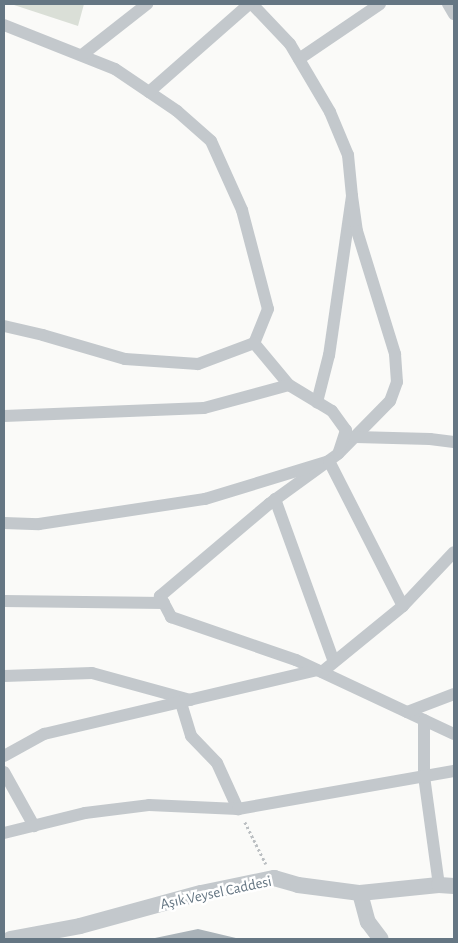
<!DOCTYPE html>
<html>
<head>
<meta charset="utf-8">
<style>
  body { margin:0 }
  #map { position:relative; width:458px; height:943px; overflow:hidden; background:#fafaf8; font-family:"Alegreya Sans",sans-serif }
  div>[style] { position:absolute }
  .green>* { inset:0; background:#dadfd7 }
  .building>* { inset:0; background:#aab3b9 }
  .path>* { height:2.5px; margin-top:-1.25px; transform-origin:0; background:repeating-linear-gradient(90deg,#bbbfc2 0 2.5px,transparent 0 5px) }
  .minor>* { height:12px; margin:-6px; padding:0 6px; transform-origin:6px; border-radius:6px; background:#c3c8cc }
  .tertiary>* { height:16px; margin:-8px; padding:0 8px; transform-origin:8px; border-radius:8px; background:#c3c8cc }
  span { translate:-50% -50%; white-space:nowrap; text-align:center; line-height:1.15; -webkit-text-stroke:5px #fff; paint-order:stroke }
  .street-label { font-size:15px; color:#657683 }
  .frame { position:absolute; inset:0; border:5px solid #657683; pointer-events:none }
</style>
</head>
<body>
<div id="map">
  <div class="green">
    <div style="clip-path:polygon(11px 4px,84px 4px,78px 26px)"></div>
  </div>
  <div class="building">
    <div style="clip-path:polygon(198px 929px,240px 939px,155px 939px,155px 938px)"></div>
  </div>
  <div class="path">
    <div style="left:245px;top:822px;width:47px;rotate:63.4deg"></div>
  </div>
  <div class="minor">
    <div style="left:252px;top:4px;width:55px;rotate:46.5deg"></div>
    <div style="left:290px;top:44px;width:79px;rotate:59.5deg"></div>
    <div style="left:330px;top:112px;width:47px;rotate:67.3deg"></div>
    <div style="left:348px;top:155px;width:41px;rotate:84.4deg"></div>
    <div style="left:352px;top:196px;width:161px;rotate:98.2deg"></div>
    <div style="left:329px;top:355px;width:49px;rotate:104.3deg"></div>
    <div style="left:448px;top:4px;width:12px;rotate:59deg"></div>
    <div style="left:4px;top:25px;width:119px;rotate:21.6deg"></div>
    <div style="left:115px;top:69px;width:75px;rotate:34.1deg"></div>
    <div style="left:177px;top:111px;width:45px;rotate:41.4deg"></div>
    <div style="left:211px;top:141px;width:76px;rotate:65.8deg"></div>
    <div style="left:242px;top:210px;width:102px;rotate:75.3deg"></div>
    <div style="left:268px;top:309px;width:37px;rotate:112deg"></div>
    <div style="left:254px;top:343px;width:60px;rotate:159.4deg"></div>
    <div style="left:198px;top:364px;width:73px;rotate:-176.1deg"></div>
    <div style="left:125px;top:359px;width:85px;rotate:-163.7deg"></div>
    <div style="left:43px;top:335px;width:40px;rotate:-167deg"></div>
    <div style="left:82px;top:55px;width:83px;rotate:-38.1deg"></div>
    <div style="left:299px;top:59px;width:98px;rotate:-34.2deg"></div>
    <div style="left:149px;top:92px;width:133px;rotate:-41.3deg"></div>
    <div style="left:352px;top:196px;width:35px;rotate:82deg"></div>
    <div style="left:357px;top:231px;width:129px;rotate:72.8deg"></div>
    <div style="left:395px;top:354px;width:28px;rotate:86deg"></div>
    <div style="left:397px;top:382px;width:20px;rotate:110deg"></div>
    <div style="left:390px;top:401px;width:74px;rotate:134.5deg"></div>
    <div style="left:338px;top:454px;width:85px;rotate:144.1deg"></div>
    <div style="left:269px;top:504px;width:143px;rotate:139.8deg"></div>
    <div style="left:160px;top:596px;width:24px;rotate:62deg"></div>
    <div style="left:171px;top:617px;width:132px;rotate:19deg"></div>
    <div style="left:296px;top:660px;width:174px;rotate:25.1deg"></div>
    <div style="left:254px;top:343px;width:55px;rotate:50.2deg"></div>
    <div style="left:289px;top:385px;width:50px;rotate:31.2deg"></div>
    <div style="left:332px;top:411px;width:24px;rotate:54deg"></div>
    <div style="left:346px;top:430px;width:23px;rotate:108deg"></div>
    <div style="left:4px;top:416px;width:200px;rotate:-2.3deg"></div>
    <div style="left:204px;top:408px;width:88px;rotate:-15.1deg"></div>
    <div style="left:356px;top:437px;width:74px;rotate:1.5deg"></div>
    <div style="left:430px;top:439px;width:24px;rotate:7deg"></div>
    <div style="left:275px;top:499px;width:173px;rotate:70.1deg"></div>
    <div style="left:4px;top:523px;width:35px;rotate:2deg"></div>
    <div style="left:39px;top:524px;width:168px;rotate:-8.6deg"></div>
    <div style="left:205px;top:499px;width:130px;rotate:-17deg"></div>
    <div style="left:329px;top:461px;width:163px;rotate:63deg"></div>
    <div style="left:4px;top:601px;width:160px;rotate:0.7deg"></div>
    <div style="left:322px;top:672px;width:104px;rotate:-39.2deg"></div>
    <div style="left:403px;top:606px;width:74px;rotate:-46.6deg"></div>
    <div style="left:4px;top:676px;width:88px;rotate:-2deg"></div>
    <div style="left:92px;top:673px;width:102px;rotate:15.4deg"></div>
    <div style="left:181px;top:703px;width:34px;rotate:73deg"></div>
    <div style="left:191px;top:736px;width:37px;rotate:46deg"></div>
    <div style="left:217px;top:763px;width:51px;rotate:65.5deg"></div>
    <div style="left:407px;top:712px;width:50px;rotate:-21deg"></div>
    <div style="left:424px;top:720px;width:56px;rotate:90deg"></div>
    <div style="left:424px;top:776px;width:110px;rotate:82.2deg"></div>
    <div style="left:4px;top:756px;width:46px;rotate:-28.8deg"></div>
    <div style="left:44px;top:734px;width:280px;rotate:-13.2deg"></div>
    <div style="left:4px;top:772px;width:62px;rotate:60.9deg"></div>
    <div style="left:4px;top:833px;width:83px;rotate:-13.9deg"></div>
    <div style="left:85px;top:813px;width:64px;rotate:-7.1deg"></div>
    <div style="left:149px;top:805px;width:89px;rotate:2.6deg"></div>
    <div style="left:238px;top:809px;width:219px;rotate:-10deg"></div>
  </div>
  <div class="tertiary">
    <div style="left:360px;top:893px;width:30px;rotate:75deg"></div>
    <div style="left:368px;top:922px;width:21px;rotate:53deg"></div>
    <div style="left:10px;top:939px;width:71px;rotate:-10.5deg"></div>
    <div style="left:80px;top:926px;width:125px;rotate:-15.3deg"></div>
    <div style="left:201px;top:893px;width:75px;rotate:-11.6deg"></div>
    <div style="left:274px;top:878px;width:25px;rotate:16deg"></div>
    <div style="left:298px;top:885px;width:63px;rotate:7.4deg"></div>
    <div style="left:360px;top:893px;width:79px;rotate:-5.8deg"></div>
    <div style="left:439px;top:885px;width:15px;rotate:4deg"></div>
  </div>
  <div class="street-label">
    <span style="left:216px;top:893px;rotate:-12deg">Aşık Veysel Caddesi</span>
  </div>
  <div class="frame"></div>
</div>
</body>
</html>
